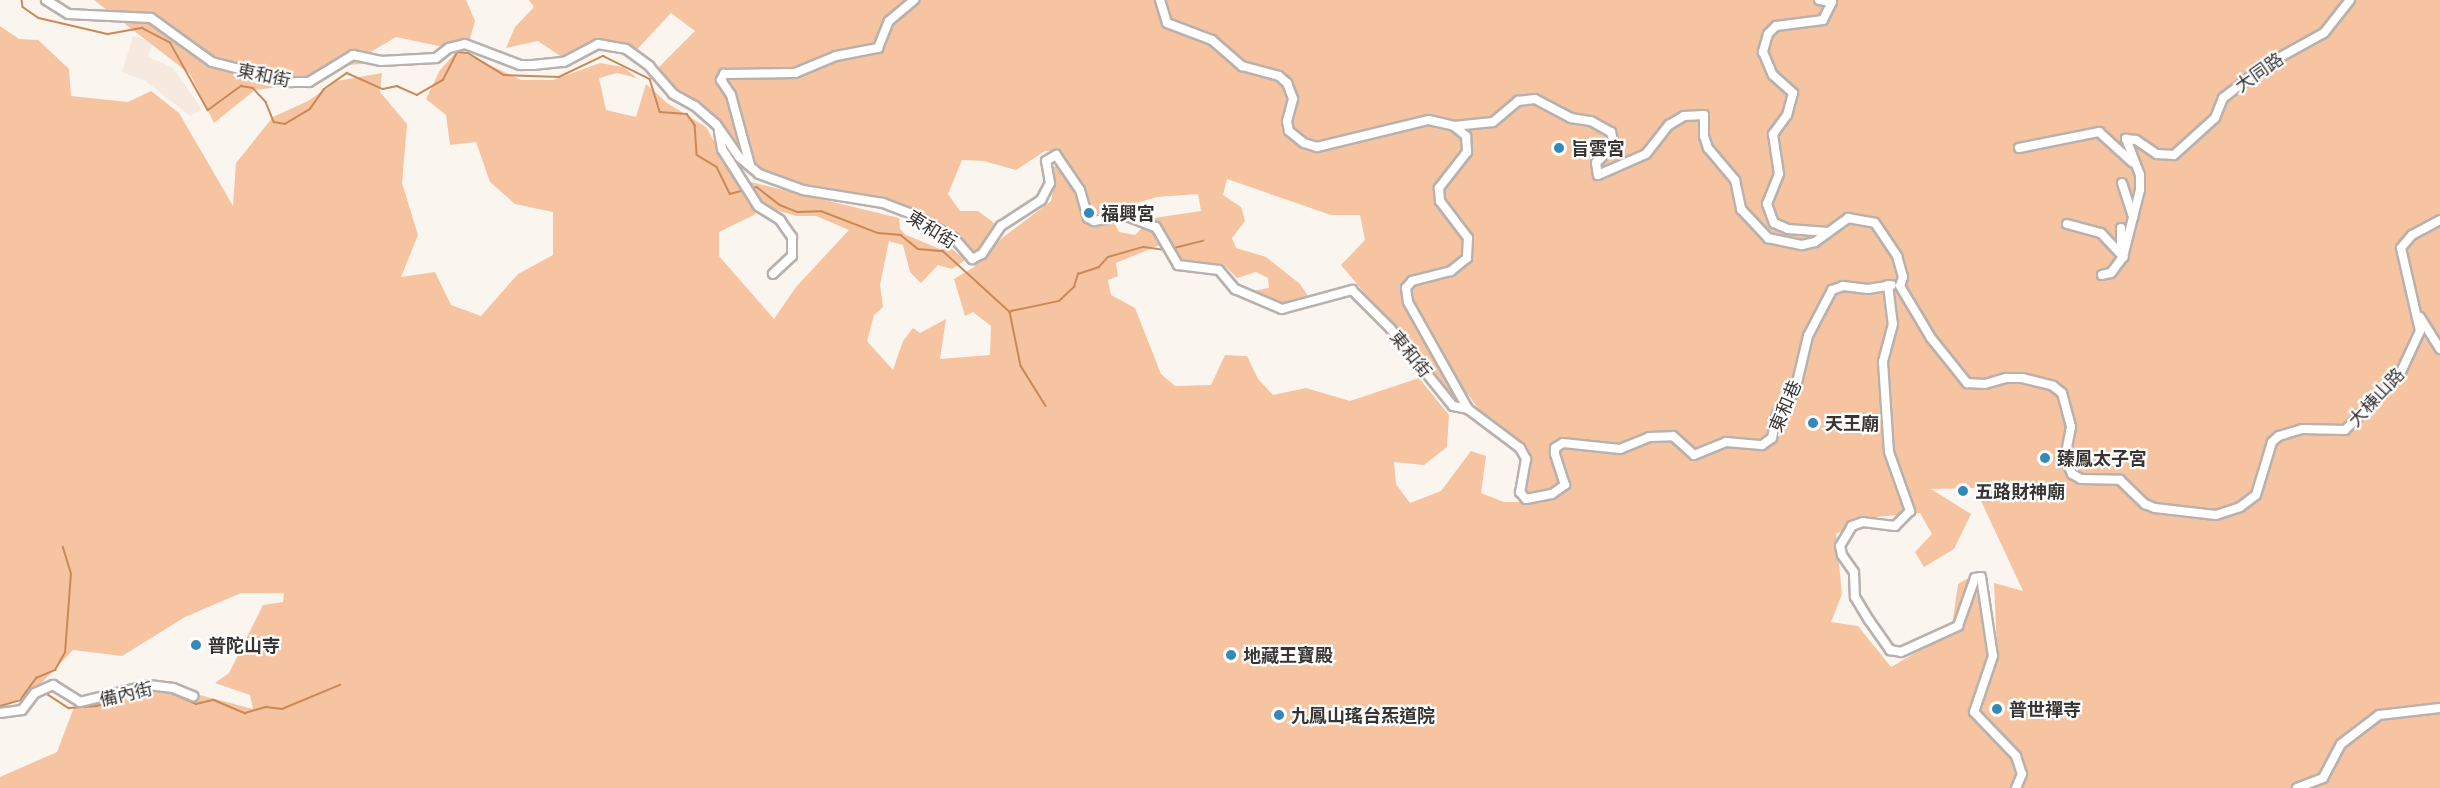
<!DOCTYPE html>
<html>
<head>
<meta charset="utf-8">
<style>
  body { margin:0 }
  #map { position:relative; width:2440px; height:788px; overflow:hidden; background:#fbf5f0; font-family:"Noto Sans","Noto Sans TC",sans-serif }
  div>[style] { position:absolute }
  .built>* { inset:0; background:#f6e9e0 }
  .green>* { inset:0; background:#f6c4a0 }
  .stream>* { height:1.5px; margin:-0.75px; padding:0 0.75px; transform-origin:0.75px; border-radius:0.75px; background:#ca8957 }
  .roads { filter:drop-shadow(2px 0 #b8b1ad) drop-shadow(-2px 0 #b8b1ad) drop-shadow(0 2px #b8b1ad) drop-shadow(0 -2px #b8b1ad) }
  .minor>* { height:8px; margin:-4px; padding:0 4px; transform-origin:4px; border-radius:4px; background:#fff }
  .dots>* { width:16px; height:16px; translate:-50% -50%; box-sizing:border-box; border:3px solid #fff; border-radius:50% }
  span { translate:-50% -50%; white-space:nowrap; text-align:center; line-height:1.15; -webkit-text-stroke:4.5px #fff; paint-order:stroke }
  .street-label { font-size:18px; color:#373433 }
  .poi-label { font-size:18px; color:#373433; font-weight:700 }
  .left { translate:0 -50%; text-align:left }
</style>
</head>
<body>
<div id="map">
  <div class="built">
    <div style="clip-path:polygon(133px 36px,153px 42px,148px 57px,172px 67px,202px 109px,190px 116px,145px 81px,122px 72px)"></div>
  </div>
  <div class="green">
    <div style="clip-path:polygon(94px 0,466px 0,475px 21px,469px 42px,443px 47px,396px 37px,369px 53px,379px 63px,347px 65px,311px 83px,255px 90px,214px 123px,190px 74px)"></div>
    <div style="clip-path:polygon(evenodd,529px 0,2440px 0,2440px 788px,0 788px,0 777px,57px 752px,76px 702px,158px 684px,253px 709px,250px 695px,215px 683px,229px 673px,263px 605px,283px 602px,284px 593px,241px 593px,185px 617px,122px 656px,73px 650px,34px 691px,0 709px,0 26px,19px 39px,38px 40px,69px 69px,71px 96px,128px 102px,151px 91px,179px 113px,233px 206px,236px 163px,273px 117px,308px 101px,337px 81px,382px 73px,380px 92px,407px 124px,402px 183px,418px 235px,401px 277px,435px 272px,451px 305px,481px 316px,518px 274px,553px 255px,553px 212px,515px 204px,490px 182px,476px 142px,450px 145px,446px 115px,426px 99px,440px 70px,458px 50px,521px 80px,553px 80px,600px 63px,623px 67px,637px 78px,617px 73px,599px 78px,606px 110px,636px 117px,646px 84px,667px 103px,706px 127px,756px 214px,719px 232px,719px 256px,774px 319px,796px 287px,849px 230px,816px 216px,796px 216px,766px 207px,747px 181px,899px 218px,900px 229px,906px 235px,940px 249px,952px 249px,965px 260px,952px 269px,938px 265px,921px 283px,910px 272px,903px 245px,889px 241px,880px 285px,883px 307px,874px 315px,867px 341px,893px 370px,903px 341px,913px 328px,920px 333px,946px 319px,940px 359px,990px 355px,991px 326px,973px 312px,965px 316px,954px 279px,974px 267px,1002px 238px,1051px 201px,1055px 178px,1051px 167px,1058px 166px,1071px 184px,1085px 223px,1097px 225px,1113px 220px,1119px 232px,1135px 235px,1143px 227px,1140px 222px,1148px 220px,1161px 235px,1160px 245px,1116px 263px,1118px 276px,1108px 280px,1111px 295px,1135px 308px,1161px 374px,1175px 386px,1211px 385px,1225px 355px,1247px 356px,1258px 379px,1273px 395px,1306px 388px,1350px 401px,1419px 378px,1449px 415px,1447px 447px,1424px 465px,1394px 462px,1396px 484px,1410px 503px,1441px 491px,1471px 451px,1486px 456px,1481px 493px,1504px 502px,1526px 502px,1521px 442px,1481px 413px,1468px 394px,1461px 407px,1341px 265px,1365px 240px,1360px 215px,1331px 215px,1227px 179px,1223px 195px,1241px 207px,1245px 221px,1232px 238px,1236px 248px,1266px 257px,1300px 284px,1310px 299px,1279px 306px,1255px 296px,1252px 291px,1269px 288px,1268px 278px,1256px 272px,1237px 278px,1223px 264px,1183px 264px,1154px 218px,1201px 211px,1198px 194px,1157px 197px,1093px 216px,1084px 206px,1081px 185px,1058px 151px,1045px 151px,1016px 170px,984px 161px,962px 160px,948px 194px,960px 211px,978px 211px,998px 226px,979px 251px,967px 249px,947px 231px,885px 198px,765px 177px,698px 105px,653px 73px,695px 31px,671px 13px,630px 57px,607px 48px,566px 60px,538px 41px,506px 48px,515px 27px,534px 7px,529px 0,1975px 488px,2023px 591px,1994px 583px,1997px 649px,1970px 577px,1958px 584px,1951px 632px,1891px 667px,1858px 626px,1831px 622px,1842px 594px,1836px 534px,1865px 518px,1920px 513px,1932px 534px,1915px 552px,1924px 567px,1954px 549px,1971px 514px,1931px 489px,1975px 488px)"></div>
  </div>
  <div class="stream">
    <div style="left:22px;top:0;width:7px;rotate:82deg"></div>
    <div style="left:23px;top:7px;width:19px;rotate:35deg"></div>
    <div style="left:39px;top:18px;width:71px;rotate:13.1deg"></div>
    <div style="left:108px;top:34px;width:35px;rotate:-10deg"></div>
    <div style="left:142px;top:28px;width:31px;rotate:27deg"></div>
    <div style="left:170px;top:42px;width:78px;rotate:60.8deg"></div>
    <div style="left:208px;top:110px;width:41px;rotate:-36deg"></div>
    <div style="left:241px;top:86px;width:12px;rotate:9deg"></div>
    <div style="left:253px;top:88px;width:19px;rotate:47deg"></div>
    <div style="left:266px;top:102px;width:22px;rotate:68deg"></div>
    <div style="left:274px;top:122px;width:11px;rotate:10deg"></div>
    <div style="left:285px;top:124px;width:29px;rotate:-31deg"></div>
    <div style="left:310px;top:109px;width:24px;rotate:-55deg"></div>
    <div style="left:324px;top:89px;width:28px;rotate:-35deg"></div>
    <div style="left:347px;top:73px;width:39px;rotate:24deg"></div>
    <div style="left:383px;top:89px;width:14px;rotate:-12deg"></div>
    <div style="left:397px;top:86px;width:22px;rotate:24deg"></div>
    <div style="left:417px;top:95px;width:30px;rotate:-30deg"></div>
    <div style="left:443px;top:80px;width:31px;rotate:-63deg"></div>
    <div style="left:457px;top:52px;width:11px;rotate:5deg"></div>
    <div style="left:468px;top:53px;width:42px;rotate:31.4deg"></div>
    <div style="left:504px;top:75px;width:55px;rotate:2.1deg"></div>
    <div style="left:559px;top:77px;width:49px;rotate:-25.5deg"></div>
    <div style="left:603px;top:56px;width:52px;rotate:26.1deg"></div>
    <div style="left:650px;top:79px;width:34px;rotate:73deg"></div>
    <div style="left:660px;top:112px;width:27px;rotate:4deg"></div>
    <div style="left:687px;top:114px;width:14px;rotate:54deg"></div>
    <div style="left:695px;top:125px;width:30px;rotate:86deg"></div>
    <div style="left:697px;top:155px;width:23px;rotate:31deg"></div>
    <div style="left:717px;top:167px;width:30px;rotate:64deg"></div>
    <div style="left:730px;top:194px;width:16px;rotate:-15deg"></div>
    <div style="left:750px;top:189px;width:7px;rotate:-16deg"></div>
    <div style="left:757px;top:187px;width:29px;rotate:38deg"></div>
    <div style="left:780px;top:205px;width:18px;rotate:22deg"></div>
    <div style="left:797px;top:212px;width:24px;rotate:-2deg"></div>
    <div style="left:821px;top:211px;width:61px;rotate:21.1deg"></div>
    <div style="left:878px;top:233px;width:23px;rotate:5deg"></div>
    <div style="left:901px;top:235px;width:22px;rotate:39deg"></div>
    <div style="left:918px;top:249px;width:25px;rotate:5deg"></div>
    <div style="left:943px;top:251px;width:91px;rotate:42.3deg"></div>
    <div style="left:1010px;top:312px;width:55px;rotate:78.5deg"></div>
    <div style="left:1021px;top:366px;width:47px;rotate:58deg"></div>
    <div style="left:1174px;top:248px;width:30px;rotate:-14deg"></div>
    <div style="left:1011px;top:311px;width:49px;rotate:-11.8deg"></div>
    <div style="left:1059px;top:301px;width:21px;rotate:-43deg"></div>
    <div style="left:1074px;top:287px;width:14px;rotate:-73deg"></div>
    <div style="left:1078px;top:274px;width:22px;rotate:-18deg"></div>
    <div style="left:1099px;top:267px;width:13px;rotate:-48deg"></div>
    <div style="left:1108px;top:257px;width:37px;rotate:-16deg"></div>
    <div style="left:1144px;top:247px;width:22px;rotate:8deg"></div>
    <div style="left:167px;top:691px;width:32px;rotate:24deg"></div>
    <div style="left:196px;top:704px;width:18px;rotate:-13deg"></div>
    <div style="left:214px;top:700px;width:34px;rotate:23deg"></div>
    <div style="left:245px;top:713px;width:22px;rotate:-16deg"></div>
    <div style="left:266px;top:707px;width:16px;rotate:7deg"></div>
    <div style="left:282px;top:709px;width:63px;rotate:-22.5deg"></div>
    <div style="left:44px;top:692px;width:30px;rotate:33deg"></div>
    <div style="left:69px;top:708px;width:28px;rotate:-4deg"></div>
    <div style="left:97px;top:706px;width:57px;rotate:-18.4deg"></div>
    <div style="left:21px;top:699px;width:26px;rotate:-54deg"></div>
    <div style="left:36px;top:678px;width:21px;rotate:-23deg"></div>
    <div style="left:55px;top:670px;width:20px;rotate:-60deg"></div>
    <div style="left:65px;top:653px;width:79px;rotate:-85.7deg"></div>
    <div style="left:71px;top:574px;width:28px;rotate:-107deg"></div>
    <div style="left:0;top:706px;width:29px;rotate:-16deg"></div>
  </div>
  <div class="roads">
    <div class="minor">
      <div style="left:46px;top:0;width:26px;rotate:32deg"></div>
      <div style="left:68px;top:14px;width:83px;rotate:2.8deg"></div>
      <div style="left:151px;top:18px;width:75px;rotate:35.8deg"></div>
      <div style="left:212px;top:62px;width:81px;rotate:14.4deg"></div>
      <div style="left:290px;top:82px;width:19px"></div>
      <div style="left:309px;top:82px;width:52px;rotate:-31.5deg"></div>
      <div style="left:353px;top:55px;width:29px;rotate:12deg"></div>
      <div style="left:381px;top:61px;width:55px;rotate:-3.1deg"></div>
      <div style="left:436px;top:58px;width:16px;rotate:-38deg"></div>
      <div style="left:449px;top:48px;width:16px;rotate:-14deg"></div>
      <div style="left:465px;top:44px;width:59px;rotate:20.9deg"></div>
      <div style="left:520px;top:65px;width:13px"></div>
      <div style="left:533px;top:65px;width:31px;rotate:-6deg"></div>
      <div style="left:564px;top:62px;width:38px;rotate:-28deg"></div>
      <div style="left:598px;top:44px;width:28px;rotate:10deg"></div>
      <div style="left:626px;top:49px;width:29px;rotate:36deg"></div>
      <div style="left:649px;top:66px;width:37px;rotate:49deg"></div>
      <div style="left:673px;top:94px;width:25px;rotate:29deg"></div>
      <div style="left:695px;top:106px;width:28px;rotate:41deg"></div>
      <div style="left:716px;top:124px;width:40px;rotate:55.1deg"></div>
      <div style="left:739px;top:157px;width:26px;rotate:40deg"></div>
      <div style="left:759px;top:174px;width:47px;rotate:20deg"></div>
      <div style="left:803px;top:190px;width:81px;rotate:9.2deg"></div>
      <div style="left:883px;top:203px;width:28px;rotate:21deg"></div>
      <div style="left:909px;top:213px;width:51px;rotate:29.1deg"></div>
      <div style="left:954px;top:238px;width:28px;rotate:49deg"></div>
      <div style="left:972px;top:259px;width:11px;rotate:-27deg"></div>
      <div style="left:982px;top:254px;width:34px;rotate:-56deg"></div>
      <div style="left:1001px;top:226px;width:48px;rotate:-33deg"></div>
      <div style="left:1041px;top:200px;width:19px;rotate:-62deg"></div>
      <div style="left:1050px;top:183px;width:22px;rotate:-100deg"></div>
      <div style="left:1046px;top:161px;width:12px;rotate:-31deg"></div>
      <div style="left:1056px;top:155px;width:42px;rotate:55.6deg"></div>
      <div style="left:1080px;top:190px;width:29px;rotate:74deg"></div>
      <div style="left:1088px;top:218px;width:7px;rotate:27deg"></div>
      <div style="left:1094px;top:221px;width:31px;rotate:-11deg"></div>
      <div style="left:1124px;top:215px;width:34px;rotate:21deg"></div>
      <div style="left:1156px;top:227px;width:44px;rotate:59.9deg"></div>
      <div style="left:1178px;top:265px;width:41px;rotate:7deg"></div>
      <div style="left:1219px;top:270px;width:25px;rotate:50deg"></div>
      <div style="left:1235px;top:289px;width:51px;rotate:23.1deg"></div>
      <div style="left:1282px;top:309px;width:73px;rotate:-15.2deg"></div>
      <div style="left:1352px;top:290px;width:54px;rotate:45deg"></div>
      <div style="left:1390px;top:328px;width:100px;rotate:51.1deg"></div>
      <div style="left:1453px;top:406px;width:15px;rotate:11deg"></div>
      <div style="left:1160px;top:0;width:24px;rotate:73deg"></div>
      <div style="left:1167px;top:23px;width:48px;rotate:20.7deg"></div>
      <div style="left:1212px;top:40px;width:40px;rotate:41deg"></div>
      <div style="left:1242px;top:66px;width:38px;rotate:15deg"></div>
      <div style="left:1279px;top:76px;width:11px;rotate:41deg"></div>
      <div style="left:1287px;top:83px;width:17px;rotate:69deg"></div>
      <div style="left:1293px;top:99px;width:23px;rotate:105deg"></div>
      <div style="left:1287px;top:121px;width:10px;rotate:79deg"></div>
      <div style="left:1289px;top:131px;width:19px;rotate:39deg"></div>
      <div style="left:1304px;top:143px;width:14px;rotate:17deg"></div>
      <div style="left:1317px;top:147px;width:115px;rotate:-13.6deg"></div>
      <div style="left:1429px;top:120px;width:26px;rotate:13deg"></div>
      <div style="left:1454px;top:126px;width:16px;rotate:40deg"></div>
      <div style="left:1466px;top:136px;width:16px;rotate:86deg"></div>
      <div style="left:1467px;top:152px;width:46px;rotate:127.9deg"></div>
      <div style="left:1439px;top:188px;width:13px;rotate:86deg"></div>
      <div style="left:1440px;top:201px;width:46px;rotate:52.9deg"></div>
      <div style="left:1468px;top:238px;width:20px;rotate:93deg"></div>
      <div style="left:1467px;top:258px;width:21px;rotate:141deg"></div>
      <div style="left:1451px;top:271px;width:40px;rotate:165.6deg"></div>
      <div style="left:1412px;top:281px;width:9px;rotate:131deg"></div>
      <div style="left:1406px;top:288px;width:14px;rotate:82deg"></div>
      <div style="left:1408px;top:302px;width:123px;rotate:60.7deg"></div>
      <div style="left:1819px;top:0;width:13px;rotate:9deg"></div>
      <div style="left:1832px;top:2px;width:20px;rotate:117deg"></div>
      <div style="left:1823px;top:20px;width:47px;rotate:172.7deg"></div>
      <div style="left:1776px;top:26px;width:11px;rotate:135deg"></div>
      <div style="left:1768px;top:34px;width:19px;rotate:106deg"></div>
      <div style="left:1763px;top:52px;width:25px;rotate:67deg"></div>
      <div style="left:1773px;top:75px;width:27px;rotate:42deg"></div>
      <div style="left:1793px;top:93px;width:23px;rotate:105deg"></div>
      <div style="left:1787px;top:115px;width:24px;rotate:126deg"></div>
      <div style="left:1773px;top:134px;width:40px;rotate:81.5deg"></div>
      <div style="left:1779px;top:174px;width:32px;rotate:112deg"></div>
      <div style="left:1767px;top:204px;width:20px;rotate:70deg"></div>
      <div style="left:1774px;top:223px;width:15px;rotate:23deg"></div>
      <div style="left:1788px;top:229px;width:40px;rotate:4.3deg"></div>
      <div style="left:1454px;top:126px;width:39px;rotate:-6deg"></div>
      <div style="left:1493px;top:122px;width:33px;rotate:-40deg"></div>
      <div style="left:1518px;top:101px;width:17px;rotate:-7deg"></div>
      <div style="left:1535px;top:99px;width:41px;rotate:27.8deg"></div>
      <div style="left:1571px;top:118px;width:20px;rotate:9deg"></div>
      <div style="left:1591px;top:121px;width:23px;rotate:29deg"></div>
      <div style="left:1611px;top:132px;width:13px;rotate:77deg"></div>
      <div style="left:1614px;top:145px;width:25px;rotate:135deg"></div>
      <div style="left:1596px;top:163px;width:12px;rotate:81deg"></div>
      <div style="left:1598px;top:175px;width:52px;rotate:-23.6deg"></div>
      <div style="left:1646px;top:154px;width:37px;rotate:-52deg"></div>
      <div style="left:1669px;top:125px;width:17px;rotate:-31deg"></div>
      <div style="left:1684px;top:116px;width:20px;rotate:-3deg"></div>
      <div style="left:1704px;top:115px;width:21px;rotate:90deg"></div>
      <div style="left:1704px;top:136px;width:13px;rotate:72deg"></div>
      <div style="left:1708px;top:148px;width:42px;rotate:49.8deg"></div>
      <div style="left:1735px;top:180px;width:30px;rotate:78deg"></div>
      <div style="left:1741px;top:209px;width:40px;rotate:47deg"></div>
      <div style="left:1768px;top:238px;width:35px;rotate:12deg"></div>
      <div style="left:1802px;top:245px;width:13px;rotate:-13deg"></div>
      <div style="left:1815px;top:242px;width:41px;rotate:-36deg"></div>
      <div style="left:1848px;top:218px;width:27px;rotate:10deg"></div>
      <div style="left:1875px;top:223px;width:40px;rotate:56deg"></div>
      <div style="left:1897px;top:256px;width:22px;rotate:74deg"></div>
      <div style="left:1903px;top:277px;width:9px;rotate:108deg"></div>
      <div style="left:719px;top:132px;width:17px;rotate:80deg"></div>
      <div style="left:722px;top:149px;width:67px;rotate:57.7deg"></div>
      <div style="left:758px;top:206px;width:26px;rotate:32deg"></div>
      <div style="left:780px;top:220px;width:21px;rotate:55deg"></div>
      <div style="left:792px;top:237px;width:19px;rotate:90deg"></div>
      <div style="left:792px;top:256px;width:26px;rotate:137deg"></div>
      <div style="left:2019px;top:148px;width:82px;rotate:-11.3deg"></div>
      <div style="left:2099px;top:132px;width:45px;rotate:42.3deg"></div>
      <div style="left:750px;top:165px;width:73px;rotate:-105.2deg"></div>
      <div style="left:731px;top:95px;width:18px;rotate:-124deg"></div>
      <div style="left:721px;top:80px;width:7px;rotate:-63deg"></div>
      <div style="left:724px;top:74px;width:71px;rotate:-0.8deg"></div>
      <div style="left:795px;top:73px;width:44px;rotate:-22.5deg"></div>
      <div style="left:836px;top:56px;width:43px;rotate:-10.8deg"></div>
      <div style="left:878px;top:48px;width:29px;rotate:-68deg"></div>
      <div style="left:889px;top:21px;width:33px;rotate:-40deg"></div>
      <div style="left:2122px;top:183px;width:36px;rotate:72deg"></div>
      <div style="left:2067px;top:224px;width:35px;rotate:15deg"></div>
      <div style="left:2101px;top:233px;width:33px;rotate:47deg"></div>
      <div style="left:2121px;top:244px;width:16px;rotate:-90deg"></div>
      <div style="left:2102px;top:275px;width:9px;rotate:-13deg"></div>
      <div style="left:2111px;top:273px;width:20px;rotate:-53deg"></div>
      <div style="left:2123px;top:257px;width:69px;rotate:-75.8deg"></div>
      <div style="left:2140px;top:190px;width:15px;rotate:-90deg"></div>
      <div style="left:2140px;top:175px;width:39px;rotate:-111deg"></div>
      <div style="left:2126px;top:139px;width:10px;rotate:6deg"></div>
      <div style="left:2136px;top:140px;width:25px;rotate:34deg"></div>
      <div style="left:2157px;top:154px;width:17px;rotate:3deg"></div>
      <div style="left:2174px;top:155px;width:55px;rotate:-42.1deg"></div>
      <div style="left:2215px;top:118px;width:22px;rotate:-68deg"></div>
      <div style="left:2223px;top:98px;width:54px;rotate:-37.5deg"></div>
      <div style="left:2266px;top:65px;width:66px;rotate:-28.9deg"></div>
      <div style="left:2324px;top:33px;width:42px;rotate:-51.8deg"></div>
      <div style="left:1888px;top:285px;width:39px;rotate:83deg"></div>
      <div style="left:1893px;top:324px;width:39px;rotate:105deg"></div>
      <div style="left:1883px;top:362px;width:90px;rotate:86.2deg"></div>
      <div style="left:1889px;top:452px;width:63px;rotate:70.4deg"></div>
      <div style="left:1910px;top:511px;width:21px;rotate:135deg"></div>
      <div style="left:1895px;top:526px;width:32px;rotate:-173deg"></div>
      <div style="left:1863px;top:522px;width:12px;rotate:160deg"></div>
      <div style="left:1852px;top:526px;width:23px;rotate:121deg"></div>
      <div style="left:1840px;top:546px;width:9px;rotate:77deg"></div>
      <div style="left:1842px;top:555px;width:21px;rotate:55deg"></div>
      <div style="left:1854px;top:572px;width:25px;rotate:88deg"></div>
      <div style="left:1855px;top:597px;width:27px;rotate:59deg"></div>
      <div style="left:1869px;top:620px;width:37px;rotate:55deg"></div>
      <div style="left:1890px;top:650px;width:11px;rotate:10deg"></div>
      <div style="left:1901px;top:652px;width:63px;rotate:-24.5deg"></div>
      <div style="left:1958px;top:626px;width:51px;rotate:-70.5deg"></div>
      <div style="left:1975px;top:578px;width:6px;rotate:-9deg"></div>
      <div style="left:1981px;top:577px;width:80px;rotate:81.4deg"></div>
      <div style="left:1993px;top:656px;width:59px;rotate:108.7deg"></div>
      <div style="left:1974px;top:712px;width:61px;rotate:46.3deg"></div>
      <div style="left:2016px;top:756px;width:19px;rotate:72deg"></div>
      <div style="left:2022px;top:774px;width:15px;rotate:113deg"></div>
      <div style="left:1900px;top:286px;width:61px;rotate:59.2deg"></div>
      <div style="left:1931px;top:338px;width:58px;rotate:51.3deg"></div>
      <div style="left:1967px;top:383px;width:18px;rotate:3deg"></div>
      <div style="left:1985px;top:384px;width:22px;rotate:-16deg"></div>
      <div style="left:2006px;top:378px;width:16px"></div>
      <div style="left:2022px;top:378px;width:32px;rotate:14deg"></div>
      <div style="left:2053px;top:386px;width:11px;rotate:38deg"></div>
      <div style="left:2062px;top:393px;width:35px;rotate:75deg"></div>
      <div style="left:2071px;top:427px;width:32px;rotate:101deg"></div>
      <div style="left:2065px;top:458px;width:17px;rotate:66deg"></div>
      <div style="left:2072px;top:474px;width:10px;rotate:29deg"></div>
      <div style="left:2081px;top:479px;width:39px;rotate:1deg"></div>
      <div style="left:2120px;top:480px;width:35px;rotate:44deg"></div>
      <div style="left:2145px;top:504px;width:11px;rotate:22deg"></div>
      <div style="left:2155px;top:508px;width:61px;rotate:6.5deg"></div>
      <div style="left:2216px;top:515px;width:25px;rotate:-18deg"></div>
      <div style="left:2240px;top:507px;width:20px;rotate:-37deg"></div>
      <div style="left:2256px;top:495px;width:55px;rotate:-73.2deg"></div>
      <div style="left:2272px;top:442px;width:9px;rotate:-41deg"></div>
      <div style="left:2279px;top:436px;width:24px;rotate:-17deg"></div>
      <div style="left:2302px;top:429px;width:43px;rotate:1.3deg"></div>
      <div style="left:2345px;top:430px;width:78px;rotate:-45.5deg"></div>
      <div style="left:2400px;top:374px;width:47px;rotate:-65.1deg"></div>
      <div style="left:2420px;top:331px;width:85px;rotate:-102.9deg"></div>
      <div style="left:2401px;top:248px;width:17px;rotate:-50deg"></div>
      <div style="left:2412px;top:235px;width:32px;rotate:-28deg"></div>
      <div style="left:2420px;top:317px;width:38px;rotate:58deg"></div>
      <div style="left:1468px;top:409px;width:65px;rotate:36.9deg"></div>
      <div style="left:1520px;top:448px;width:13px;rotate:61deg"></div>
      <div style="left:1526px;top:459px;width:34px;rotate:100deg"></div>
      <div style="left:1520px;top:492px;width:9px;rotate:49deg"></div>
      <div style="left:1526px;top:499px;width:26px;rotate:-11deg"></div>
      <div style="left:1552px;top:494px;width:16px;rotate:-35deg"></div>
      <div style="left:1565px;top:485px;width:33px;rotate:-108deg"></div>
      <div style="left:1555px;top:454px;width:6px;rotate:-90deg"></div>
      <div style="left:1555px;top:448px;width:9px;rotate:-32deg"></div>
      <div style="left:1563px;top:443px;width:57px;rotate:6deg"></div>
      <div style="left:1620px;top:449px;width:31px;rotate:-22deg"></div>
      <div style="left:1649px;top:437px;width:24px;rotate:-2deg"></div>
      <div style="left:1673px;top:436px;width:28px;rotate:42deg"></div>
      <div style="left:1694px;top:455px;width:35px;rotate:-22deg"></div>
      <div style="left:1726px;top:442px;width:36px;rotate:5deg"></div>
      <div style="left:1762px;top:445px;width:12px;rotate:-35deg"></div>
      <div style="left:1772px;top:438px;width:24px;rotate:-78deg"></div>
      <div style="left:1777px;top:415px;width:30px;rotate:-53deg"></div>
      <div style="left:1795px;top:391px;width:57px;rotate:-76.7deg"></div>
      <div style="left:1808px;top:336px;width:52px;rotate:-62.4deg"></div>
      <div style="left:1832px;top:290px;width:12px;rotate:-20deg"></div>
      <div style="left:1843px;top:286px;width:25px;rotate:7deg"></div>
      <div style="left:1868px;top:289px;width:24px;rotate:-9deg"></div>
      <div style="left:0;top:713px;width:22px;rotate:-8deg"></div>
      <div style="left:22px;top:710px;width:21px;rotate:-53deg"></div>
      <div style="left:35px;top:693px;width:20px;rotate:-24deg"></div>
      <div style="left:53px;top:685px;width:32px;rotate:32deg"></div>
      <div style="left:80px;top:702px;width:71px;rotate:-13.8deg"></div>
      <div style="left:149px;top:685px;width:24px;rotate:7deg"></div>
      <div style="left:173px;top:688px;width:22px;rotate:22deg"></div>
      <div style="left:2297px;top:788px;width:28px;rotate:-21deg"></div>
      <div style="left:2323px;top:778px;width:38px;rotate:-62deg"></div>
      <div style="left:2341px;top:744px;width:48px;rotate:-37.3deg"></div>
      <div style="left:2379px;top:715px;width:61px;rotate:-6.5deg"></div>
    </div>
  </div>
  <div class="dots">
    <div style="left:1559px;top:148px;background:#3489b8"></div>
    <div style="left:1089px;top:213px;background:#3489b8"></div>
    <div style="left:1813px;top:423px;background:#3489b8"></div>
    <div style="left:2045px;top:458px;background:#3489b8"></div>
    <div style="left:1963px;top:491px;background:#3489b8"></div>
    <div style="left:196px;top:645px;background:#3489b8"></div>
    <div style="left:1231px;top:655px;background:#3489b8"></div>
    <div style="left:1997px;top:709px;background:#3489b8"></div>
    <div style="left:1279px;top:715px;background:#3489b8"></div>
  </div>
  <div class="street-label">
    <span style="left:2259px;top:72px;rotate:-35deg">大同路</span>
    <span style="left:264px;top:75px;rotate:12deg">東和街</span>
    <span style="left:932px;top:229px;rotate:32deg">東和街</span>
    <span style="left:1411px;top:354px;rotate:51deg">東和街</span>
    <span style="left:2376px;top:397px;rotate:-47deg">大棟山路</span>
    <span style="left:1785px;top:406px;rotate:-67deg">東和巷</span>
    <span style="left:126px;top:694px;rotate:-13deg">備內街</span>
  </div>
  <div class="poi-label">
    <span class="left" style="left:1571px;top:148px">旨雲宮</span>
    <span class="left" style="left:1101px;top:213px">福興宮</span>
    <span class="left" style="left:1825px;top:423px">天王廟</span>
    <span class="left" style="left:2057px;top:458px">臻鳳太子宮</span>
    <span class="left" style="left:1975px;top:491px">五路財神廟</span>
    <span class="left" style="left:208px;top:645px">普陀山寺</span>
    <span class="left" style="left:1243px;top:655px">地藏王寶殿</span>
    <span class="left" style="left:2009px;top:709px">普世禪寺</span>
    <span class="left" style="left:1291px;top:715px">九鳳山瑤台炁道院</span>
  </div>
</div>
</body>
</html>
